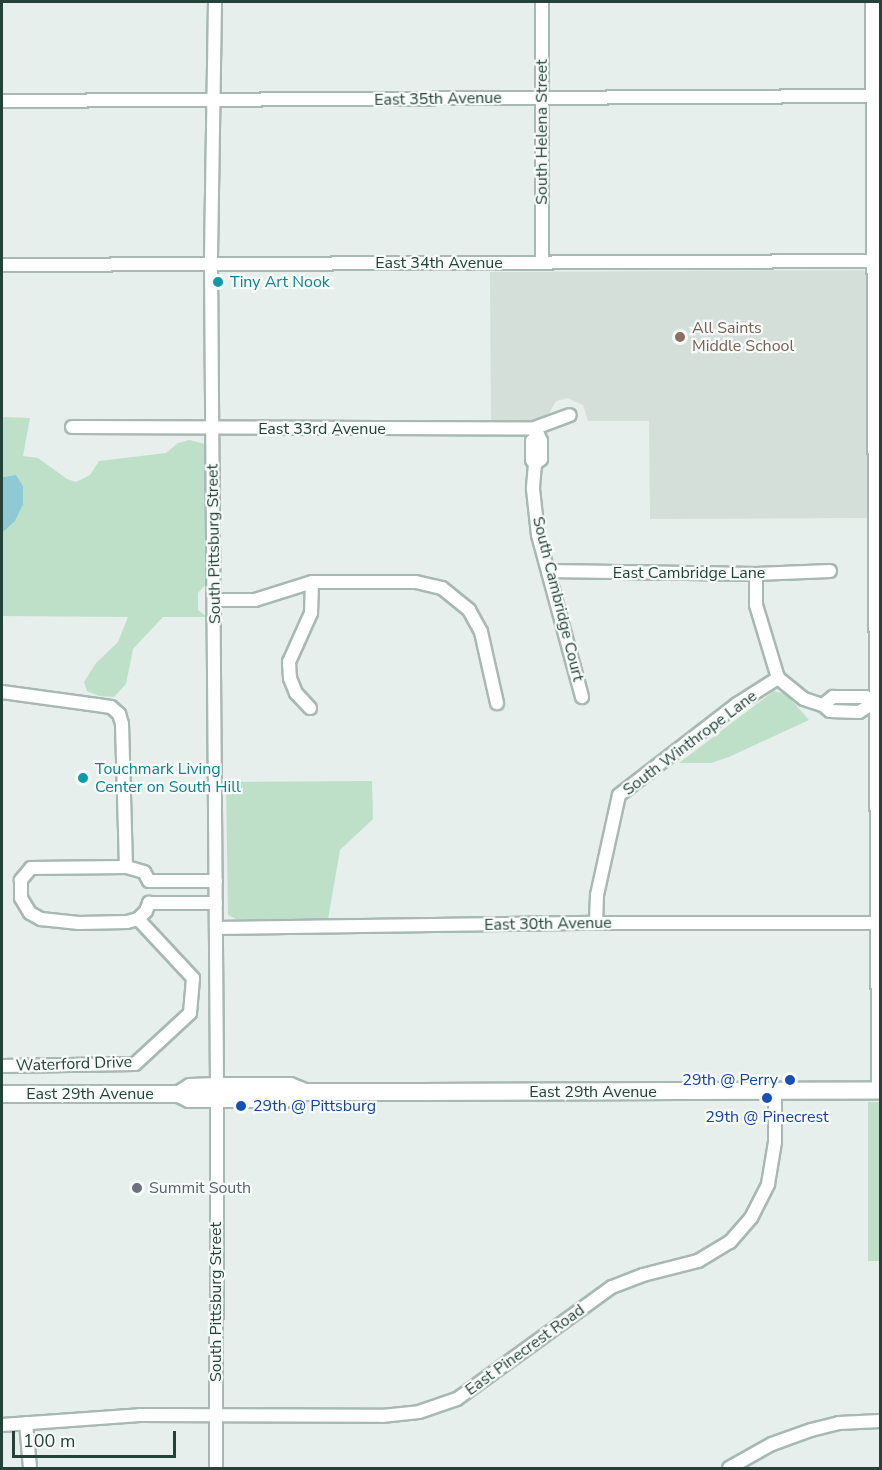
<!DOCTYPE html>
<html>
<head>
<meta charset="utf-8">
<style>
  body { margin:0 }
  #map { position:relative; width:882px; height:1470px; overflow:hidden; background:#e6efeb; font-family:"Nunito Sans",sans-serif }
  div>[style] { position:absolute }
  .built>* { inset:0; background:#d4dfda }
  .green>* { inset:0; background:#bfe0c8; transform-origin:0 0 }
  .water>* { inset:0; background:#8ec9d4 }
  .roads { filter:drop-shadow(2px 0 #a8b8b2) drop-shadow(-2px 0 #a8b8b2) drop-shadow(0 2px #a8b8b2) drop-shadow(0 -2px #a8b8b2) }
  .street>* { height:12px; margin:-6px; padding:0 6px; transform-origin:6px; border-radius:6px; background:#fff }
  .secondary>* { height:16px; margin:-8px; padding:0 8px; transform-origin:8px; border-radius:8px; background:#fff }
  .dots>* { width:16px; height:16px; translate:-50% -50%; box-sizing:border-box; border:3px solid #f7fbf9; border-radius:50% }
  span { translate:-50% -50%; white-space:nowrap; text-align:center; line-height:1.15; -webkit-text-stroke:4.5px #f7fbf9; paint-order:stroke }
  .street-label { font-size:16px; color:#24423a }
  .culture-label { font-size:16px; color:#0d838f }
  .left { translate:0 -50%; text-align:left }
  .education-label { font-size:16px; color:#785e54 }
  .transit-label { font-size:16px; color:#164399 }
  .right { translate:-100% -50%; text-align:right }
  .worship-label { font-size:16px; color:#5b616d }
  .frame { position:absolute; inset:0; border:3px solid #24423a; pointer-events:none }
  .scale { position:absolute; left:12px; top:1431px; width:164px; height:27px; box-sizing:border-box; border:3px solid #24423a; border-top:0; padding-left:8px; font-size:18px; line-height:21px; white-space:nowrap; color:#24423a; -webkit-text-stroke:4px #f7fbf9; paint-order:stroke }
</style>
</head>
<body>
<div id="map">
  <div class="built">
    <div style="clip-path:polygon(863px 270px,868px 273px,870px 518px,650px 519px,649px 421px,588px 421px,583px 405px,567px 398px,556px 401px,547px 417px,537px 421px,491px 421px,490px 272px)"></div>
  </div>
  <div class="green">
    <div style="clip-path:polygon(2px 417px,30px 418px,23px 456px,38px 458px,67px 479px,76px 482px,90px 475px,99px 461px,166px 453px,178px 443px,189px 440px,205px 444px,207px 583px,198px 593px,198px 610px,207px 617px,163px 617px,133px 649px,126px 684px,114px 697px,99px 696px,87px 691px,84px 682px,96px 663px,118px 642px,128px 617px,2px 616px,2px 533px,15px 521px,23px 487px,16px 475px,2px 477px)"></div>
    <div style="clip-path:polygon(774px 691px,786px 694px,809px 720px,729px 757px,711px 763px,679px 763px)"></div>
    <div style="clip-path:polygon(372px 781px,373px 819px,340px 850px,328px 919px,236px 919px,228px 915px,226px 782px)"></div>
    <div style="left:868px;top:1102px;width:12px;height:159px"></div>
  </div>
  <div class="water">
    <div style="clip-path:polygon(16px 475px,23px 486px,23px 504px,15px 521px,2px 533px,2px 477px)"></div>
  </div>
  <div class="roads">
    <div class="street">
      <div style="left:215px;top:2px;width:262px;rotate:90.9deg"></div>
      <div style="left:211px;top:264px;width:822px;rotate:89.58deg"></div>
      <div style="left:542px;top:2px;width:260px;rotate:90deg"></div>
      <div style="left:2px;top:101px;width:873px;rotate:-0.33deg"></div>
      <div style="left:2px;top:265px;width:874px;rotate:-0.26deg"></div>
      <div style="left:72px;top:427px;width:460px;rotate:0.2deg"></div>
      <div style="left:532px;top:429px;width:40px;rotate:-20.2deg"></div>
      <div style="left:537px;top:436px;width:7px;rotate:135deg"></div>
      <div style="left:532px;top:441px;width:19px;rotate:90deg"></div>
      <div style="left:532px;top:460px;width:5px;rotate:53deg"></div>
      <div style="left:535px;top:464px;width:25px;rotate:95deg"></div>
      <div style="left:533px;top:489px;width:46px;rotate:83.8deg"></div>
      <div style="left:538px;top:535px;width:168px;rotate:74.8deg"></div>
      <div style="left:535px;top:464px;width:8px;rotate:-40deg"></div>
      <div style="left:541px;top:459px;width:18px;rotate:-90deg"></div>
      <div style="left:541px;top:441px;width:12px;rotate:-114deg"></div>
      <div style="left:548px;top:571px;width:208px;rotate:0.8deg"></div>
      <div style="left:756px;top:574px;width:74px;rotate:-2.3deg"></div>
      <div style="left:756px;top:574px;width:31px;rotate:90deg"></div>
      <div style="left:756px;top:605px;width:76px;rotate:73.2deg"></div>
      <div style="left:778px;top:678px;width:33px;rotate:39deg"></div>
      <div style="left:804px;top:699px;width:20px;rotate:18deg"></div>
      <div style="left:823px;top:705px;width:9px;rotate:41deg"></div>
      <div style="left:830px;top:711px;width:29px;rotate:2deg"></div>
      <div style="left:859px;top:712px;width:13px;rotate:-32deg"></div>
      <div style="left:870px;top:705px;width:7px"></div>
      <div style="left:214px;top:600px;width:41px"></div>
      <div style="left:255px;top:600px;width:60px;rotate:-17.5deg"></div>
      <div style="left:312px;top:582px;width:104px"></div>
      <div style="left:416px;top:582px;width:27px;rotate:13deg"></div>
      <div style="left:442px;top:588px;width:35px;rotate:39deg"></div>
      <div style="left:469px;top:610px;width:25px;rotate:61deg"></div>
      <div style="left:481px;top:632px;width:73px;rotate:77.3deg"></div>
      <div style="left:2px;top:692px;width:96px;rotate:7.8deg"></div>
      <div style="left:97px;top:705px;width:14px;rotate:8deg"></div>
      <div style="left:111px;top:707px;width:11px;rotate:41deg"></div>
      <div style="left:119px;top:714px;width:10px;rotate:73deg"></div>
      <div style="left:122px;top:724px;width:143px;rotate:88.4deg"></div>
      <div style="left:823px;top:705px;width:13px;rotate:-39deg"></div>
      <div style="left:833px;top:697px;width:33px"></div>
      <div style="left:866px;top:697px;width:9px;rotate:63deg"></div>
      <div style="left:310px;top:708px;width:21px;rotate:-133deg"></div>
      <div style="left:296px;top:693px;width:16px;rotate:-112deg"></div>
      <div style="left:290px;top:678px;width:16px;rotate:-94deg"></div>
      <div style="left:289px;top:662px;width:54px;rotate:-65.8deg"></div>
      <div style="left:311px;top:613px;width:31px;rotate:-88deg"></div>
      <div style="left:216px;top:881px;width:67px;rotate:180deg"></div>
      <div style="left:149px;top:881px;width:10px;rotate:-119deg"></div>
      <div style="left:144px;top:872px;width:19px;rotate:-164deg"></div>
      <div style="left:126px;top:867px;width:95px;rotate:179.4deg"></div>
      <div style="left:31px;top:868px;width:16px;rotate:130deg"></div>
      <div style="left:21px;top:880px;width:18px;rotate:90deg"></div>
      <div style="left:21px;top:898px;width:17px;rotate:59deg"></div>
      <div style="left:30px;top:913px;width:13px;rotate:29deg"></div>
      <div style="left:41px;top:919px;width:38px;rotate:6deg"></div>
      <div style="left:79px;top:923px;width:48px;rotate:-1.2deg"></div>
      <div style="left:127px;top:922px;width:11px;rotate:-15deg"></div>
      <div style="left:138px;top:919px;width:11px;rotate:-45deg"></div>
      <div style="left:146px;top:911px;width:9px;rotate:-69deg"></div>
      <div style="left:149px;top:903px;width:67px"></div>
      <div style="left:596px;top:923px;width:28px;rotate:-88deg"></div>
      <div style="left:597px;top:895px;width:102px;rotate:-77.6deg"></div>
      <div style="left:619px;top:795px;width:149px;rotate:-37.6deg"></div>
      <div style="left:737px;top:704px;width:49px;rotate:-32.4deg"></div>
      <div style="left:216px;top:928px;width:380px;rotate:-0.8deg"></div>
      <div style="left:596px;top:923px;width:284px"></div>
      <div style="left:2px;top:1066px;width:133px;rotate:-0.9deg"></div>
      <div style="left:135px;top:1064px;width:75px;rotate:-42.8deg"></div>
      <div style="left:190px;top:1013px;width:35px;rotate:-85deg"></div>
      <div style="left:193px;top:978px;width:81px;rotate:-133deg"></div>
      <div style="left:26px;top:1423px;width:45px;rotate:84.9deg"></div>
      <div style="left:2px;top:1425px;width:138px;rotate:-4.1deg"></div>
      <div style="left:140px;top:1415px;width:242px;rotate:0.2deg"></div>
      <div style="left:382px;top:1416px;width:37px;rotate:-6deg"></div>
      <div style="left:419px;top:1412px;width:40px;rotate:-18.9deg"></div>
      <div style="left:457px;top:1399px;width:191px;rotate:-35.9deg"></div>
      <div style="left:612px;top:1287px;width:33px;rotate:-21deg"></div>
      <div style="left:643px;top:1275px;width:57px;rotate:-14.3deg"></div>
      <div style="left:698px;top:1261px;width:37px;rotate:-31deg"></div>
      <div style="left:730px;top:1242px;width:32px;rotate:-49deg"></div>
      <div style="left:751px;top:1218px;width:38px;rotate:-63deg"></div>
      <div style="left:768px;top:1184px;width:43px;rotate:-80.5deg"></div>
      <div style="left:775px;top:1142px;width:51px;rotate:-90deg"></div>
      <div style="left:216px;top:1468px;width:368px;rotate:-89.8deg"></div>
      <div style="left:729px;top:1468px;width:49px;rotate:-29.2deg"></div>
      <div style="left:772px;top:1444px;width:41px;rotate:-19.7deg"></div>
      <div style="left:811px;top:1430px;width:29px;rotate:-14deg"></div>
      <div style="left:839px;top:1423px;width:41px;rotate:-2.8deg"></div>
    </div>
    <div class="secondary">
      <div style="left:874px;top:2px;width:1088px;rotate:89.68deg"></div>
      <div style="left:2px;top:1094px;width:177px"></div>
      <div style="left:179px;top:1094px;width:11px;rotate:27deg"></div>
      <div style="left:189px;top:1099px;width:96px"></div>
      <div style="left:285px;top:1099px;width:21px;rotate:-19deg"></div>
      <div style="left:179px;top:1094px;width:13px;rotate:-32deg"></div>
      <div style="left:190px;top:1087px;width:27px;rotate:-2deg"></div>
      <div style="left:217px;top:1086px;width:73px"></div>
      <div style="left:290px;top:1086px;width:16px;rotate:22deg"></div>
      <div style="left:305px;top:1092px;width:112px"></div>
      <div style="left:417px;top:1092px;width:463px;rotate:-0.2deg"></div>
    </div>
  </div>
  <div class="dots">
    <div style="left:218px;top:282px;background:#0f9aa8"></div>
    <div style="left:680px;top:337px;background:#8d6e63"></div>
    <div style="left:83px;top:778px;background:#0f9aa8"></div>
    <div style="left:790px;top:1080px;background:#1a4fb4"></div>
    <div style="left:767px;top:1098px;background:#1a4fb4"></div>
    <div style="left:241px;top:1106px;background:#1a4fb4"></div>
    <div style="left:137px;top:1188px;background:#6b7280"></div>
  </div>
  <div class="street-label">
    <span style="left:438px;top:99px;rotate:-1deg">East 35th Avenue</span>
    <span style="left:542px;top:132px;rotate:-90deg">South Helena Street</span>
    <span style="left:439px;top:263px">East 34th Avenue</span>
    <span style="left:322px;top:429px">East 33rd Avenue</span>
    <span style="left:214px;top:544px;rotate:-91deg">South Pittsburg Street</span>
    <span style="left:689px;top:573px">East Cambridge Lane</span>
    <span style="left:558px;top:599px;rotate:76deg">South Cambridge Court</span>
    <span style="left:690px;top:743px;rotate:-37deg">South Winthrope Lane</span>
    <span style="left:548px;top:924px;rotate:-1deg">East 30th Avenue</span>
    <span style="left:74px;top:1064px;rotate:-2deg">Waterford Drive</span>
    <span style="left:593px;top:1092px">East 29th Avenue</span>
    <span style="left:90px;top:1094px">East 29th Avenue</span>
    <span style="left:216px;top:1302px;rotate:-90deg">South Pittsburg Street</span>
    <span style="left:525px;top:1350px;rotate:-36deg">East Pinecrest Road</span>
  </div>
  <div class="culture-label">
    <span class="left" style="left:230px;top:282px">Tiny Art Nook</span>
    <span class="left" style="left:95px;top:778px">Touchmark Living<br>Center on South Hill</span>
  </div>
  <div class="education-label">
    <span class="left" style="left:692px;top:337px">All Saints<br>Middle School</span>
  </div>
  <div class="transit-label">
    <span class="right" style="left:778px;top:1080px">29th @ Perry</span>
    <span class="left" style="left:253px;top:1106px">29th @ Pittsburg</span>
    <span style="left:767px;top:1117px">29th @ Pinecrest</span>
  </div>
  <div class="worship-label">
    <span class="left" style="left:149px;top:1188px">Summit South</span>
  </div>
  <div class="frame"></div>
  <div class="scale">100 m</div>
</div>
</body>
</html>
